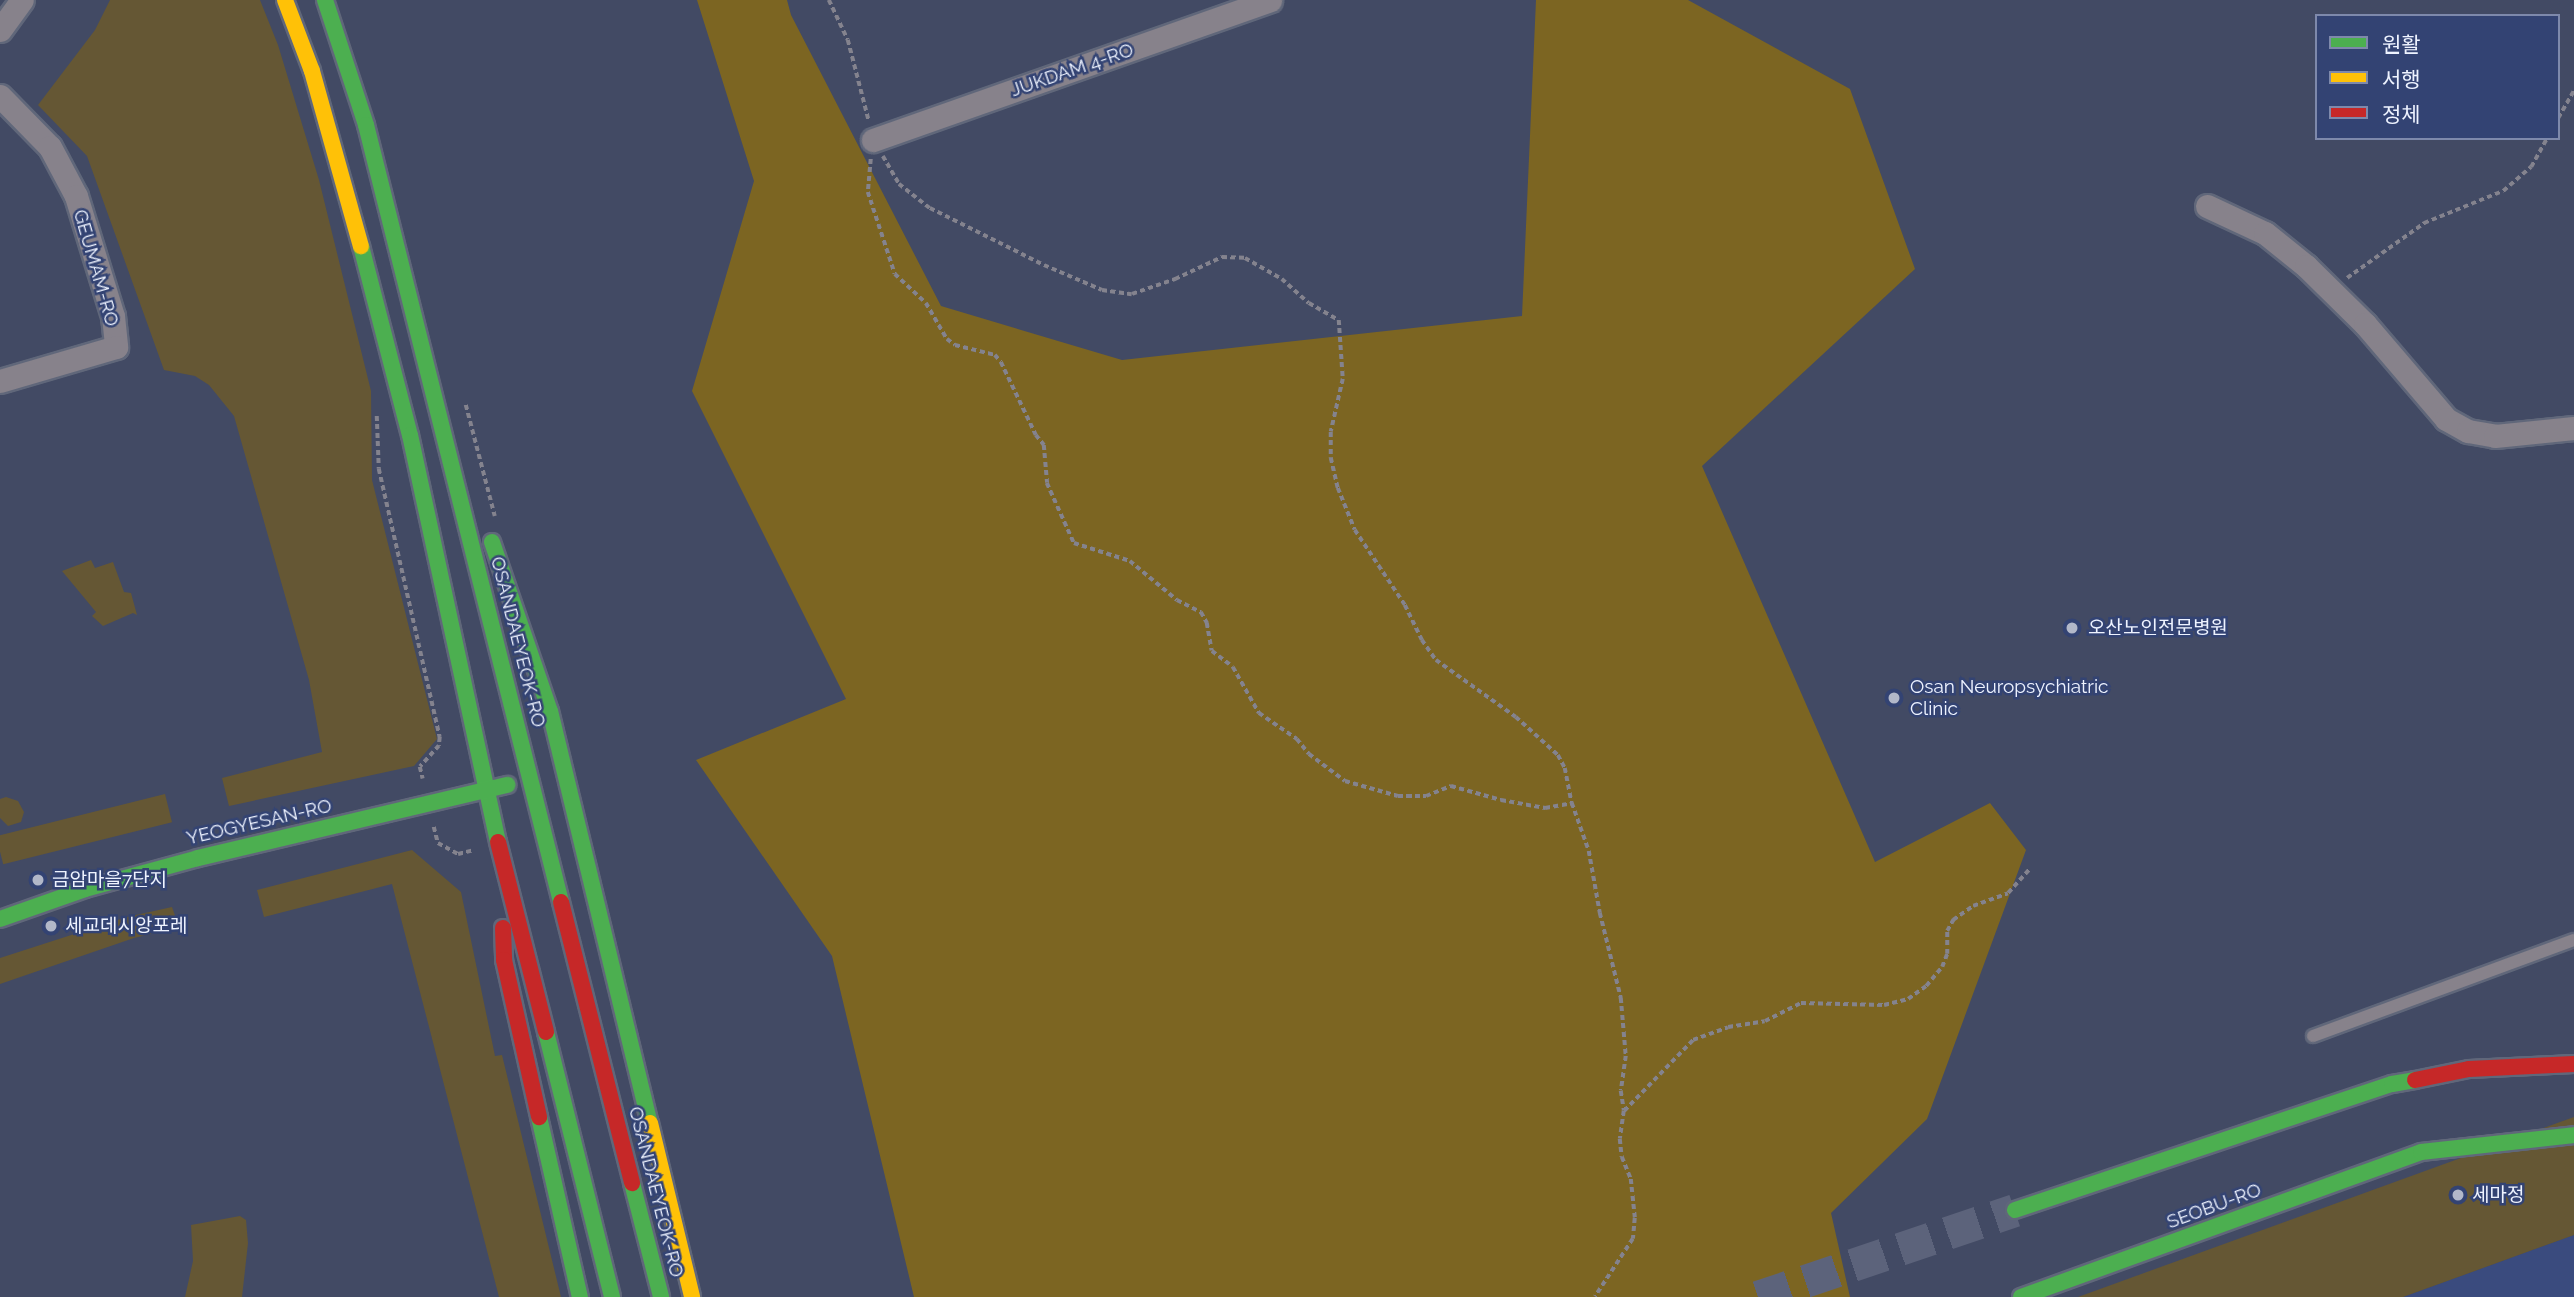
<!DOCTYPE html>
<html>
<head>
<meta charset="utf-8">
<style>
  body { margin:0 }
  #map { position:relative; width:2574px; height:1297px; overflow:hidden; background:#424a64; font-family:Raleway,"Noto Sans KR",sans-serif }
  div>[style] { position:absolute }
  .built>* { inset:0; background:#3a4b7e }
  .green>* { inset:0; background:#655734; transform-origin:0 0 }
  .forest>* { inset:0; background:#7c6522 }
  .secondary-tunnel>* { height:33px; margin-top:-16.5px; transform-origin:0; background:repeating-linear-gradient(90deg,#5c637b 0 33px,transparent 0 50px) }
  .path>* { height:3.5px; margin-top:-1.75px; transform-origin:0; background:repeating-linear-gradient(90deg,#84838e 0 5px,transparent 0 8.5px) }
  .roads { filter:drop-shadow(2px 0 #60677a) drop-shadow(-2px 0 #60677a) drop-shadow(0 2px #60677a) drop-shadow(0 -2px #60677a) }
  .lane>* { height:12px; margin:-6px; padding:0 6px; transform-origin:6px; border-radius:6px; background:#87828b }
  .street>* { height:23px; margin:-11.5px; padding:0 11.5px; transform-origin:11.5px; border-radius:11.5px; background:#87828b }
  .fast>* { height:16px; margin:-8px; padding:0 8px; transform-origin:8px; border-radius:8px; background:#4caf50 }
  .slow>* { height:16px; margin:-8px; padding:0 8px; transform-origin:8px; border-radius:8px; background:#ffc107 }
  .jam>* { height:16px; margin:-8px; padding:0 8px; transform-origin:8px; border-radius:8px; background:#c62828 }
  .dots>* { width:19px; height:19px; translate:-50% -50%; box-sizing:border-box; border:4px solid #334373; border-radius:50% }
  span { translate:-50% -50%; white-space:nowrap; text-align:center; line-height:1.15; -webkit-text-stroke:5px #334373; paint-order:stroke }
  .street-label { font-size:19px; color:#eef3ff }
  .poi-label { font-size:19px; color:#eef3ff }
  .left { translate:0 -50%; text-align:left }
  .legend { position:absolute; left:2315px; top:14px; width:245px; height:126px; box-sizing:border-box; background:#334373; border:2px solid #7e89ab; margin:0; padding:9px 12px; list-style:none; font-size:21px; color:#eef3ff }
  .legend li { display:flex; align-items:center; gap:14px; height:35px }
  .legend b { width:35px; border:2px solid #7e89ab }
</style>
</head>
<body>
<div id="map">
  <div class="built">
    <div style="clip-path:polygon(2574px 1235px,2574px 1297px,2403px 1297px)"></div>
  </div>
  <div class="green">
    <div style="clip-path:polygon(110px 0,260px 0,278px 45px,319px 180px,371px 391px,372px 480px,437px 739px,414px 766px,229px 806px,222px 778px,322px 752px,309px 680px,234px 416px,209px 385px,195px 376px,164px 370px,87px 156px,38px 105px,95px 30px)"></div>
    <div style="clip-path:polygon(91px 560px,95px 568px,113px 562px,124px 592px,131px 593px,137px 615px,133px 613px,103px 626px,92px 616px,96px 612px,62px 571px)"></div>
    <div style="left:165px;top:794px;width:29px;height:174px;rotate:76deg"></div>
    <div style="clip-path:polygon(6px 797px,18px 801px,24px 812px,21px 822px,8px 826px,0 818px,0 799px)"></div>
    <div style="clip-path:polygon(412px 850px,461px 892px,495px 1056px,502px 1055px,561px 1297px,499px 1297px,392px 884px,264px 917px,257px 890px)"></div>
    <div style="clip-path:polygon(172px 907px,179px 927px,134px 938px,0 984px,0 958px,127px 917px)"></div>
    <div style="clip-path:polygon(2574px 1117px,2574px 1235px,2403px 1297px,2078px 1297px)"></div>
    <div style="clip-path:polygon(240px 1216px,246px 1220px,248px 1243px,242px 1297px,185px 1297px,193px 1261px,191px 1225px)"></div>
  </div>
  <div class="forest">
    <div style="clip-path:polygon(697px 0,787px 0,791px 15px,941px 306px,1122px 360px,1522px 316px,1536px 0,1688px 0,1850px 89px,1915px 269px,1702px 466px,1875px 862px,1990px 803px,2026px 850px,1927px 1119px,1831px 1213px,1850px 1297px,914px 1297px,832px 956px,696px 760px,846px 699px,692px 391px,754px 181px)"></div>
  </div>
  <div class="secondary-tunnel">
    <div style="left:1758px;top:1297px;width:271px;rotate:-18.7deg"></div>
  </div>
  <div class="path">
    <div style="left:829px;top:0;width:44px;rotate:64.6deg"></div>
    <div style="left:848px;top:40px;width:84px;rotate:75.5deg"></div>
    <div style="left:2558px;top:118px;width:32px;rotate:-60deg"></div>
    <div style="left:883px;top:156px;width:32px;rotate:60deg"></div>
    <div style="left:899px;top:184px;width:39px;rotate:38deg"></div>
    <div style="left:930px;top:208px;width:127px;rotate:26.6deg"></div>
    <div style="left:1044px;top:265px;width:63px;rotate:23.3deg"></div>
    <div style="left:1102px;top:290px;width:30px;rotate:8deg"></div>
    <div style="left:1132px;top:294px;width:46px;rotate:-19.2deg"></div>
    <div style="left:1175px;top:279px;width:52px;rotate:-25.1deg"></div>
    <div style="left:1222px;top:257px;width:23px;rotate:2deg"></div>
    <div style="left:1245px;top:258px;width:43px;rotate:29.6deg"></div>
    <div style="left:1282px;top:279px;width:36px;rotate:42deg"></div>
    <div style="left:1309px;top:303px;width:34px;rotate:30deg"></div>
    <div style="left:1339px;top:320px;width:59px;rotate:86.1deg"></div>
    <div style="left:1343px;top:379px;width:54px;rotate:102.8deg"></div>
    <div style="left:1331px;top:432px;width:26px;rotate:90deg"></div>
    <div style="left:1331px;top:458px;width:31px;rotate:77deg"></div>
    <div style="left:1338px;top:488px;width:45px;rotate:68deg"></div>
    <div style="left:1355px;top:530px;width:90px;rotate:56.3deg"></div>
    <div style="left:1405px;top:605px;width:39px;rotate:64deg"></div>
    <div style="left:1422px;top:640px;width:24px;rotate:55deg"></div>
    <div style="left:1436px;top:660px;width:98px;rotate:35.5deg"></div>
    <div style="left:1516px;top:717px;width:57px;rotate:42.1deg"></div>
    <div style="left:1558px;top:755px;width:15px;rotate:62deg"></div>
    <div style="left:1565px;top:768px;width:36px;rotate:79deg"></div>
    <div style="left:1572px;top:803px;width:51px;rotate:70.5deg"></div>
    <div style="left:1589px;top:851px;width:63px;rotate:79.9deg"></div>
    <div style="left:1600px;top:913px;width:88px;rotate:76.1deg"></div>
    <div style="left:1621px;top:998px;width:58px;rotate:85.1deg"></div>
    <div style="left:1626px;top:1056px;width:35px;rotate:98deg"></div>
    <div style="left:1621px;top:1091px;width:20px;rotate:81deg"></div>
    <div style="left:1624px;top:1111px;width:28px;rotate:98deg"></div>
    <div style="left:1620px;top:1139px;width:18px;rotate:84deg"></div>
    <div style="left:1622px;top:1157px;width:24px;rotate:68deg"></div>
    <div style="left:1631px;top:1179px;width:39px;rotate:84deg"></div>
    <div style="left:1635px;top:1218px;width:21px;rotate:95deg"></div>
    <div style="left:1633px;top:1239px;width:69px;rotate:123.2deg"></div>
    <div style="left:871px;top:159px;width:33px;rotate:95deg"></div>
    <div style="left:868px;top:192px;width:86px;rotate:71.8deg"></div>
    <div style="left:895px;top:274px;width:42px;rotate:43.1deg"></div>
    <div style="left:926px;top:303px;width:42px;rotate:59.7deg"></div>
    <div style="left:947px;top:339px;width:10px;rotate:37deg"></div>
    <div style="left:955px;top:345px;width:41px;rotate:14deg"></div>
    <div style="left:995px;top:355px;width:9px;rotate:49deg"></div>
    <div style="left:1001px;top:362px;width:81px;rotate:64.4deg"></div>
    <div style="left:1036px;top:435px;width:13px;rotate:51deg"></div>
    <div style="left:1044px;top:445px;width:38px;rotate:85deg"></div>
    <div style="left:1047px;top:483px;width:66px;rotate:65.8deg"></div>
    <div style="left:1074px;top:543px;width:59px;rotate:17.8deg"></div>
    <div style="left:1130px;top:561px;width:61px;rotate:39.7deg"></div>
    <div style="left:1177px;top:600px;width:27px;rotate:27deg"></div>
    <div style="left:1201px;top:612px;width:13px;rotate:61deg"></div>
    <div style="left:1207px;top:623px;width:28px;rotate:80deg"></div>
    <div style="left:1212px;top:651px;width:26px;rotate:37deg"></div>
    <div style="left:1233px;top:667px;width:53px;rotate:60.5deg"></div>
    <div style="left:1259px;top:713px;width:46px;rotate:34.4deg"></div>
    <div style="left:1297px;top:739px;width:19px;rotate:51deg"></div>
    <div style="left:1309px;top:754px;width:45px;rotate:36.9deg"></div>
    <div style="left:1345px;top:781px;width:55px;rotate:15.8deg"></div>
    <div style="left:1398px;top:796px;width:28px"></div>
    <div style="left:1426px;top:796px;width:27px;rotate:-22deg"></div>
    <div style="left:1451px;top:786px;width:52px;rotate:15.6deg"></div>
    <div style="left:1501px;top:800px;width:45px;rotate:10.3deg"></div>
    <div style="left:1545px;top:808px;width:27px;rotate:-10deg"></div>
    <div style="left:2347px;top:278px;width:95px;rotate:-35.5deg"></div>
    <div style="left:2424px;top:223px;width:85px;rotate:-22.1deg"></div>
    <div style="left:2503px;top:191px;width:37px;rotate:-41deg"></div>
    <div style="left:2531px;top:167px;width:33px;rotate:-61deg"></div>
    <div style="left:466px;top:405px;width:115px;rotate:75.4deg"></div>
    <div style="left:377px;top:416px;width:53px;rotate:87.8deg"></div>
    <div style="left:379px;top:469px;width:275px;rotate:77.2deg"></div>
    <div style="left:440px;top:737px;width:9px;rotate:96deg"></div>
    <div style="left:439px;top:746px;width:28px;rotate:132deg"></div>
    <div style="left:420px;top:767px;width:12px;rotate:76deg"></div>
    <div style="left:434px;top:827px;width:16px;rotate:76deg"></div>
    <div style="left:438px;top:843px;width:23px;rotate:29deg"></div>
    <div style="left:458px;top:854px;width:16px;rotate:-14deg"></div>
    <div style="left:1624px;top:1111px;width:99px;rotate:-45.8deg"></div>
    <div style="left:1693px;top:1040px;width:37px;rotate:-20deg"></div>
    <div style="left:1728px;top:1027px;width:37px;rotate:-9deg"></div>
    <div style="left:1765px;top:1021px;width:40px;rotate:-26.6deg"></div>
    <div style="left:1801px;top:1003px;width:83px;rotate:1.4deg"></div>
    <div style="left:1884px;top:1005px;width:25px;rotate:-14deg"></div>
    <div style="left:1908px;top:999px;width:22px;rotate:-36deg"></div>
    <div style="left:1926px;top:986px;width:25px;rotate:-50deg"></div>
    <div style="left:1942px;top:967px;width:14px;rotate:-69deg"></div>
    <div style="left:1947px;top:954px;width:23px;rotate:-90deg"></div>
    <div style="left:1947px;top:931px;width:13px;rotate:-61deg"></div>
    <div style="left:1953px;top:920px;width:24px;rotate:-35deg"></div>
    <div style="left:1973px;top:906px;width:37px;rotate:-20deg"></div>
    <div style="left:2008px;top:893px;width:31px;rotate:-48deg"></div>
  </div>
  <div class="roads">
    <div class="lane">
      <div style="left:2313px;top:1036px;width:278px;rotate:-20.2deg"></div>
    </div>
    <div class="street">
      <div style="left:0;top:30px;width:37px;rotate:-54deg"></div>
      <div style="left:0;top:96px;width:71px;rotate:45.6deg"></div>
      <div style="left:50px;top:147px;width:55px;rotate:62deg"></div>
      <div style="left:76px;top:196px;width:126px;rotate:72.9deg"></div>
      <div style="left:113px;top:316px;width:31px;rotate:84deg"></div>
      <div style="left:116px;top:347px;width:121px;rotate:163.7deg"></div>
      <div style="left:873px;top:140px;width:421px;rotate:-19.4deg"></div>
      <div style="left:2207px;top:206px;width:64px;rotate:25deg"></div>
      <div style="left:2265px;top:233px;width:53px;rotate:38.8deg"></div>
      <div style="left:2306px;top:266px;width:83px;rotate:44.5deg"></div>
      <div style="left:2365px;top:324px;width:125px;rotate:49.5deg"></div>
      <div style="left:2446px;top:419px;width:25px;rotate:29deg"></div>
      <div style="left:2468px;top:431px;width:27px;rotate:10deg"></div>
      <div style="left:2495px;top:436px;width:79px;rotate:-5.8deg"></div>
    </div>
    <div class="fast">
      <div style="left:325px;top:0;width:132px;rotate:71.8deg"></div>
      <div style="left:366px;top:125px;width:801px;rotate:75.91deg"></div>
      <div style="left:361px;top:246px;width:195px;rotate:75.5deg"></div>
      <div style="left:410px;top:435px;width:416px;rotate:77.8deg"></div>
      <div style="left:492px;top:542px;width:179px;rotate:71.1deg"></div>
      <div style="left:550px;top:711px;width:424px;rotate:76.4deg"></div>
      <div style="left:0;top:919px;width:90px;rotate:-19.4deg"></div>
      <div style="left:85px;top:889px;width:117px;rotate:-15.3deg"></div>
      <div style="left:198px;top:858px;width:318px;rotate:-13.3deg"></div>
      <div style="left:546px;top:1032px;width:273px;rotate:76deg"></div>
      <div style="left:539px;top:1117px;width:185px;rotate:77.2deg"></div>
      <div style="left:632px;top:1183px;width:118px;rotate:75.7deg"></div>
      <div style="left:2015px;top:1210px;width:397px;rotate:-18.5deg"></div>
      <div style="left:2392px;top:1084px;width:23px;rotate:-10deg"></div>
      <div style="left:2021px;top:1297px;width:425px;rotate:-19.9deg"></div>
      <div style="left:2421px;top:1152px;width:154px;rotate:-6.3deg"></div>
    </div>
    <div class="slow">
      <div style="left:285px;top:0;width:76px;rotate:69.2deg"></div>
      <div style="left:312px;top:71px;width:182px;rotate:74.4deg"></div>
      <div style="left:650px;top:1123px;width:179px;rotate:76.4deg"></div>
    </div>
    <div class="jam">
      <div style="left:498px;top:842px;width:196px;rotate:75.8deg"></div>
      <div style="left:561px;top:902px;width:290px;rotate:75.8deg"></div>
      <div style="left:503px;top:928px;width:32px;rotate:88deg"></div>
      <div style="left:504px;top:960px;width:161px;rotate:77.4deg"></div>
      <div style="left:2415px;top:1080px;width:55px;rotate:-11.5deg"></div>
      <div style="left:2469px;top:1069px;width:105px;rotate:-2.7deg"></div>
    </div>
  </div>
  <div class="dots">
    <div style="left:2072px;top:628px;background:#b2b8c9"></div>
    <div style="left:1894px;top:698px;background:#b2b8c9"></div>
    <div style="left:38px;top:880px;background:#b2b8c9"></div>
    <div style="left:51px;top:926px;background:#b2b8c9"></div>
    <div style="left:2458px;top:1195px;background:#b2b8c9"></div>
  </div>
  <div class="street-label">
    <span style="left:1072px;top:70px;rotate:-19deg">JUKDAM 4-RO</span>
    <span style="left:96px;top:268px;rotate:74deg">GEUMAM-RO</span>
    <span style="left:518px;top:642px;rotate:76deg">OSANDAEYEOK-RO</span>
    <span style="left:259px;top:822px;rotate:-13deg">YEOGYESAN-RO</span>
    <span style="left:656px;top:1192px;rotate:76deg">OSANDAEYEOK-RO</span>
    <span style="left:2214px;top:1206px;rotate:-20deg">SEOBU-RO</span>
  </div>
  <div class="poi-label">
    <span class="left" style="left:2088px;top:628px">오산노인전문병원</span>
    <span class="left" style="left:1910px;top:698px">Osan Neuropsychiatric<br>Clinic</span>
    <span class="left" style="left:52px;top:880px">금암마을7단지</span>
    <span class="left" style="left:65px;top:926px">세교데시앙포레</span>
    <span class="left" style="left:2472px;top:1195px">세마정</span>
  </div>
  <ul class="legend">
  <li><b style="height:9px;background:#4caf50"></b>원활</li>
  <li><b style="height:9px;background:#ffc107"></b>서행</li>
  <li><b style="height:9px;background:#c62828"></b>정체</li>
  </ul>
</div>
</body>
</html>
